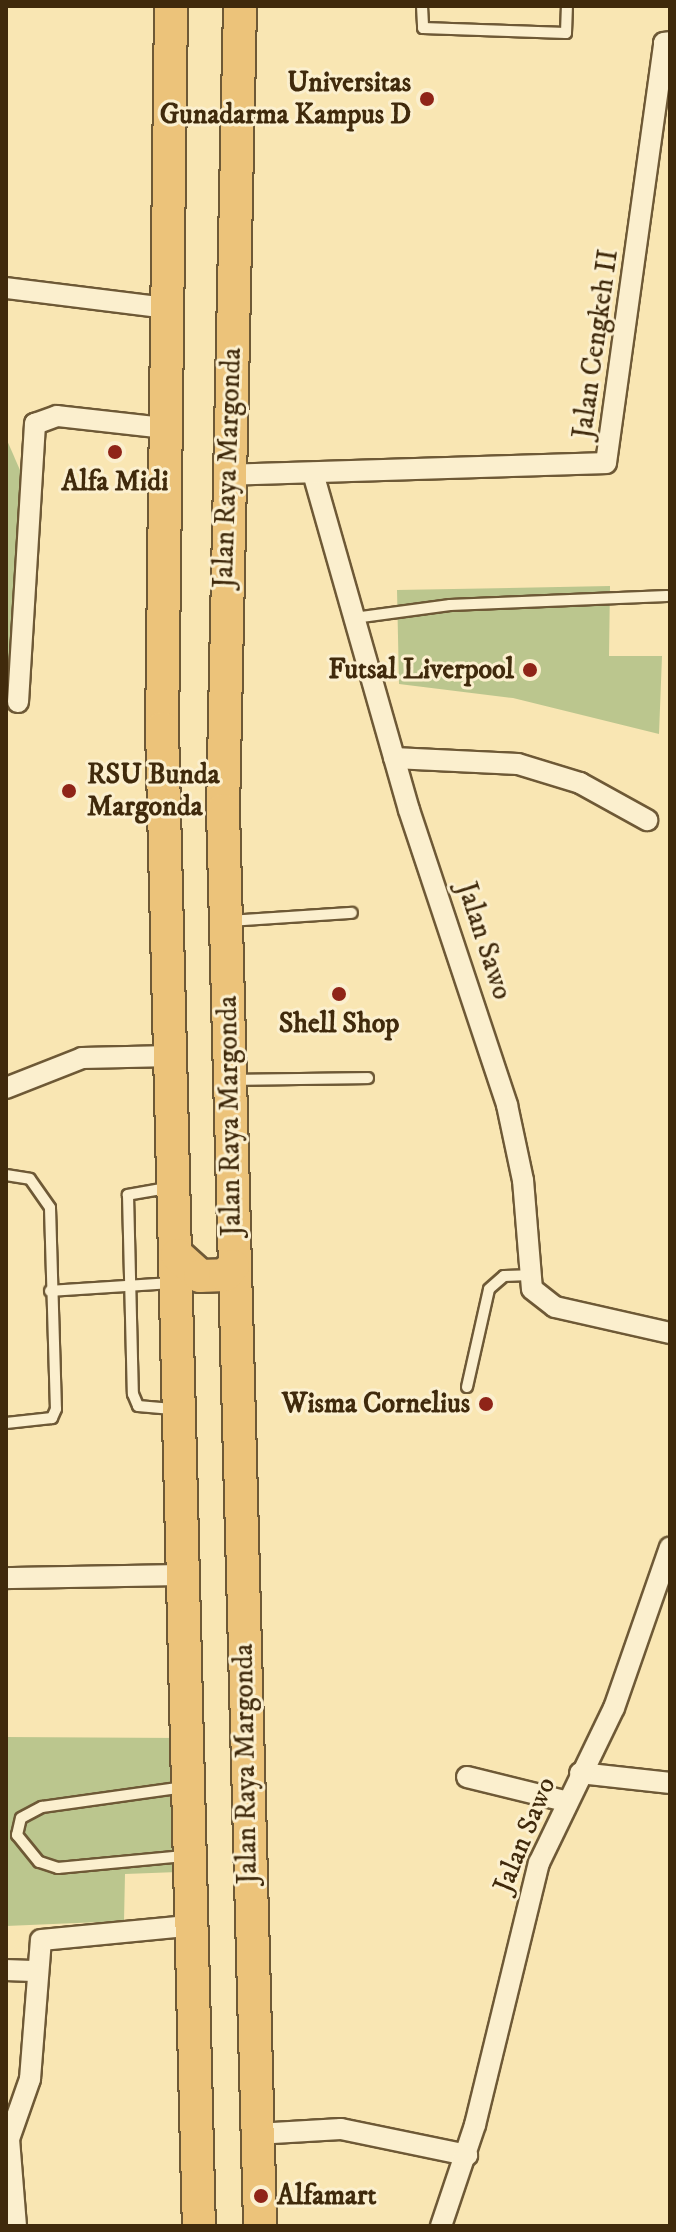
<!DOCTYPE html>
<html>
<head>
<meta charset="utf-8">
<style>
  body { margin:0 }
  #map { position:relative; width:676px; height:2232px; overflow:hidden; background:#f9e6b3; font-family:"IM FELL DW Pica",serif }
  div>[style] { position:absolute }
  .green>* { inset:0; background:#bbc68e }
  .roads { filter:drop-shadow(2px 0 #6e5936) drop-shadow(-2px 0 #6e5936) drop-shadow(0 2px #6e5936) drop-shadow(0 -2px #6e5936) }
  .lane>* { height:10px; margin:-5px; padding:0 5px; transform-origin:5px; border-radius:5px; background:#fbefce }
  .street>* { height:20px; margin:-10px; padding:0 10px; transform-origin:10px; border-radius:10px; background:#fbefce }
  .primary>* { height:32px; margin:-16px; padding:0 16px; transform-origin:16px; border-radius:16px; background:#ecc37a }
  .dots>* { width:22px; height:22px; translate:-50% -50%; box-sizing:border-box; border:4px solid #fbefce; border-radius:50% }
  span { translate:-50% -50%; white-space:nowrap; text-align:center; line-height:1.15; -webkit-text-stroke:6px #fbefce; paint-order:stroke }
  .poi-label { font-size:28px; color:#402a0c; font-weight:700 }
  .right { translate:-100% -50%; text-align:right }
  .left { translate:0 -50%; text-align:left }
  .street-label { font-size:28px; color:#402a0c }
  .frame { position:absolute; inset:0; border:8px solid #402a0c; pointer-events:none }
</style>
</head>
<body>
<div id="map">
  <div class="green">
    <div style="clip-path:polygon(6px 438px,23px 477px,24px 705px,6px 703px)"></div>
    <div style="clip-path:polygon(610px 586px,609px 656px,662px 656px,659px 734px,513px 698px,399px 684px,397px 590px)"></div>
    <div style="clip-path:polygon(6px 1737px,180px 1738px,178px 1872px,125px 1874px,124px 1921px,6px 1926px)"></div>
  </div>
  <div class="roads">
    <div class="lane">
      <div style="left:422px;top:6px;width:22px;rotate:87deg"></div>
      <div style="left:423px;top:28px;width:143px;rotate:2deg"></div>
      <div style="left:566px;top:33px;width:27px;rotate:-88deg"></div>
      <div style="left:354px;top:618px;width:97px;rotate:-7.7deg"></div>
      <div style="left:450px;top:605px;width:217px;rotate:-2.4deg"></div>
      <div style="left:230px;top:921px;width:122px;rotate:-3.8deg"></div>
      <div style="left:232px;top:1080px;width:136px;rotate:-0.8deg"></div>
      <div style="left:6px;top:1175px;width:24px;rotate:9deg"></div>
      <div style="left:30px;top:1179px;width:35px;rotate:55deg"></div>
      <div style="left:50px;top:1208px;width:201px;rotate:88.3deg"></div>
      <div style="left:56px;top:1409px;width:10px;rotate:114deg"></div>
      <div style="left:52px;top:1418px;width:46px;rotate:173.8deg"></div>
      <div style="left:167px;top:1188px;width:40px;rotate:170deg"></div>
      <div style="left:128px;top:1195px;width:199px;rotate:88.6deg"></div>
      <div style="left:133px;top:1394px;width:13px;rotate:67deg"></div>
      <div style="left:138px;top:1406px;width:37px;rotate:5deg"></div>
      <div style="left:50px;top:1291px;width:121px;rotate:-3.8deg"></div>
      <div style="left:467px;top:1387px;width:100px;rotate:-77.3deg"></div>
      <div style="left:489px;top:1289px;width:20px;rotate:-41deg"></div>
      <div style="left:504px;top:1276px;width:25px;rotate:-2deg"></div>
      <div style="left:184px;top:1856px;width:127px;rotate:174.6deg"></div>
      <div style="left:58px;top:1868px;width:20px;rotate:-162deg"></div>
      <div style="left:39px;top:1862px;width:35px;rotate:-129deg"></div>
      <div style="left:17px;top:1835px;width:17px;rotate:-77deg"></div>
      <div style="left:21px;top:1818px;width:24px;rotate:-28deg"></div>
      <div style="left:42px;top:1807px;width:144px;rotate:-8deg"></div>
    </div>
    <div class="street">
      <div style="left:6px;top:288px;width:161px;rotate:7.1deg"></div>
      <div style="left:313px;top:473px;width:350px;rotate:74.1deg"></div>
      <div style="left:409px;top:810px;width:311px;rotate:71.6deg"></div>
      <div style="left:507px;top:1105px;width:77px;rotate:78deg"></div>
      <div style="left:523px;top:1180px;width:109px;rotate:85.3deg"></div>
      <div style="left:532px;top:1289px;width:29px;rotate:38deg"></div>
      <div style="left:555px;top:1307px;width:118px;rotate:12.7deg"></div>
      <div style="left:225px;top:475px;width:381px;rotate:-1.8deg"></div>
      <div style="left:606px;top:463px;width:424px;rotate:-82.1deg"></div>
      <div style="left:664px;top:43px;width:6px;rotate:-9deg"></div>
      <div style="left:18px;top:702px;width:279px;rotate:-86.5deg"></div>
      <div style="left:35px;top:424px;width:23px;rotate:-20deg"></div>
      <div style="left:57px;top:416px;width:108px;rotate:6.4deg"></div>
      <div style="left:394px;top:758px;width:124px;rotate:2.8deg"></div>
      <div style="left:518px;top:764px;width:65px;rotate:17deg"></div>
      <div style="left:580px;top:783px;width:77px;rotate:28.9deg"></div>
      <div style="left:6px;top:1088px;width:82px;rotate:-21.5deg"></div>
      <div style="left:82px;top:1058px;width:90px;rotate:-1.3deg"></div>
      <div style="left:6px;top:1578px;width:179px;rotate:-1deg"></div>
      <div style="left:580px;top:1773px;width:91px;rotate:6.3deg"></div>
      <div style="left:467px;top:1777px;width:101px;rotate:13.8deg"></div>
      <div style="left:6px;top:1970px;width:31px;rotate:2deg"></div>
      <div style="left:256px;top:2134px;width:85px;rotate:-3.4deg"></div>
      <div style="left:341px;top:2129px;width:129px;rotate:11.7deg"></div>
      <div style="left:16px;top:2226px;width:87px;rotate:-94.6deg"></div>
      <div style="left:9px;top:2139px;width:64px;rotate:-70.7deg"></div>
      <div style="left:30px;top:2079px;width:139px;rotate:-85.5deg"></div>
      <div style="left:41px;top:1940px;width:156px;rotate:-5.5deg"></div>
      <div style="left:441px;top:2226px;width:107px;rotate:-71.4deg"></div>
      <div style="left:475px;top:2125px;width:270px;rotate:-76.3deg"></div>
      <div style="left:539px;top:1863px;width:172px;rotate:-64.2deg"></div>
      <div style="left:614px;top:1708px;width:170px;rotate:-70.8deg"></div>
    </div>
    <div class="primary">
      <div style="left:171px;top:6px;width:722px;rotate:90.71deg"></div>
      <div style="left:162px;top:728px;width:1498px;rotate:88.59deg"></div>
      <div style="left:240px;top:6px;width:804px;rotate:91.21deg"></div>
      <div style="left:223px;top:810px;width:1416px;rotate:88.5deg"></div>
      <div style="left:177px;top:1255px;width:31px;rotate:42deg"></div>
      <div style="left:200px;top:1276px;width:25px;rotate:-2deg"></div>
      <div style="left:225px;top:1275px;width:12px;rotate:-48deg"></div>
    </div>
  </div>
  <div class="dots">
    <div style="left:427px;top:99px;background:#8f2418"></div>
    <div style="left:115px;top:452px;background:#8f2418"></div>
    <div style="left:530px;top:670px;background:#8f2418"></div>
    <div style="left:69px;top:791px;background:#8f2418"></div>
    <div style="left:339px;top:994px;background:#8f2418"></div>
    <div style="left:486px;top:1404px;background:#8f2418"></div>
    <div style="left:261px;top:2196px;background:#8f2418"></div>
  </div>
  <div class="poi-label">
    <span class="right" style="left:411px;top:99px">Universitas<br>Gunadarma Kampus D</span>
    <span style="left:115px;top:482px">Alfa Midi</span>
    <span class="right" style="left:514px;top:670px">Futsal Liverpool</span>
    <span class="left" style="left:87px;top:791px">RSU Bunda<br>Margonda</span>
    <span style="left:339px;top:1024px">Shell Shop</span>
    <span class="right" style="left:470px;top:1404px">Wisma Cornelius</span>
    <span class="left" style="left:277px;top:2196px">Alfamart</span>
  </div>
  <div class="street-label">
    <span style="left:596px;top:344px;rotate:-82deg">Jalan Cengkeh II</span>
    <span style="left:228px;top:468px;rotate:-88deg">Jalan Raya Margonda</span>
    <span style="left:484px;top:941px;rotate:72deg">Jalan Sawo</span>
    <span style="left:230px;top:1116px;rotate:-91deg">Jalan Raya Margonda</span>
    <span style="left:246px;top:1764px;rotate:-91deg">Jalan Raya Margonda</span>
    <span style="left:525px;top:1835px;rotate:-68deg">Jalan Sawo</span>
  </div>
  <div class="frame"></div>
</div>
</body>
</html>
